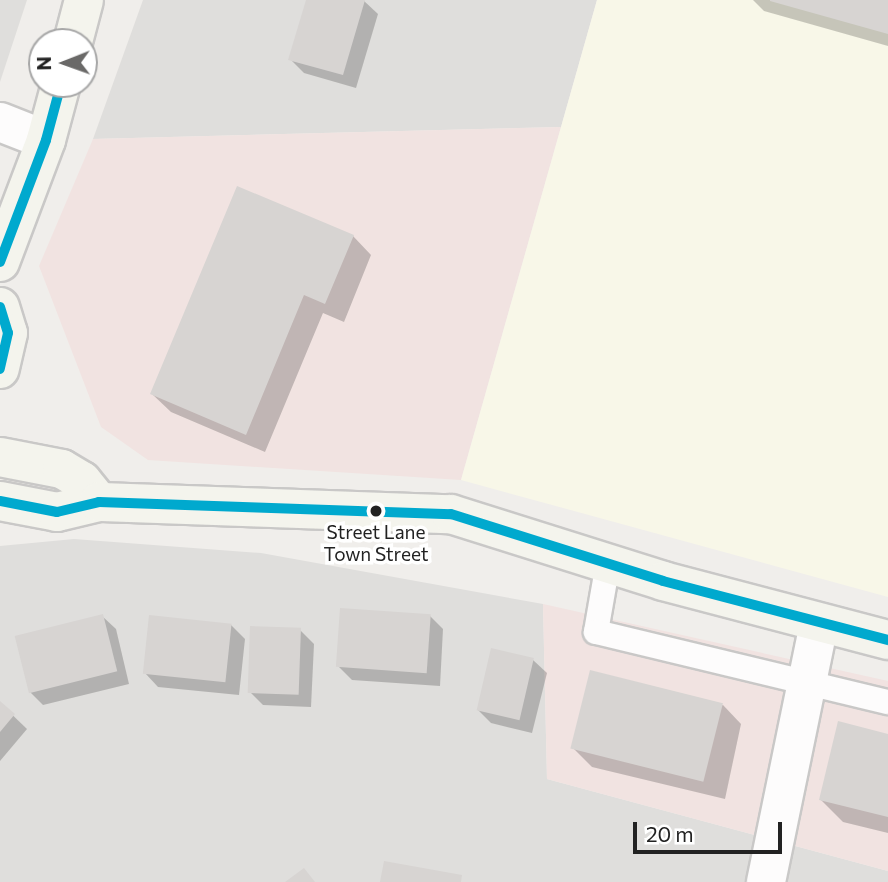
<!DOCTYPE html>
<html>
<head>
<meta charset="utf-8">
<style>
  body { margin:0 }
  #map { position:relative; width:888px; height:882px; overflow:hidden; background:#f0eeeb; font-family:Commissioner,sans-serif }
  div>[style] { position:absolute }
  .residential>* { inset:0; background:#dfdedc }
  .commercial>* { inset:0; background:#f1e3e1 }
  .education>* { inset:0; background:#f8f7e8 }
  .shadow>* { inset:0; background:#0003 }
  .building>* { inset:0; background:#d7d4d2; transform-origin:0 0 }
  .roads { filter:drop-shadow(2px 0 #c9c8c7) drop-shadow(-2px 0 #c9c8c7) drop-shadow(0 2px #c9c8c7) drop-shadow(0 -2px #c9c8c7) }
  .lane>* { height:24px; margin:-12px; padding:0 12px; transform-origin:12px; border-radius:12px; background:#fdfcfc }
  .street>* { height:38px; margin:-19px; padding:0 19px; transform-origin:19px; border-radius:19px; background:#fdfcfc }
  .secondary>* { height:38px; margin:-19px; padding:0 19px; transform-origin:19px; border-radius:19px; background:#f4f4ed }
  .bus-1>* { height:10px; margin:-5px; padding:0 5px; transform-origin:5px; border-radius:5px; background:#00a9ce }
  .dots>* { width:19px; height:19px; translate:-50% -50%; box-sizing:border-box; border:4px solid #fff; border-radius:50% }
  span { translate:-50% -50%; white-space:nowrap; text-align:center; line-height:1.15; -webkit-text-stroke:7px #fff; paint-order:stroke }
  .bus-label { font-size:19px; color:#222 }
  .north { position:absolute; left:28px; top:28px; width:70px; height:70px; box-sizing:border-box; background:#fff; border:2px solid #a7a7a7; border-radius:50%; rotate:269deg; font-size:19px; font-weight:700; line-height:28px; text-align:center; color:#222 }
  .north::after { content:''; display:block; margin:auto; width:24px; height:32px; background:#6a6968; clip-path:polygon(50% 0,100% 100%,50% 72%,0 100%) }
  .scale { position:absolute; left:633px; top:822px; width:149px; height:32px; box-sizing:border-box; border:4px solid #222; border-top:0; padding-left:9px; font-size:21px; line-height:24px; white-space:nowrap; color:#222; -webkit-text-stroke:5px #fff; paint-order:stroke }
</style>
</head>
<body>
<div id="map">
  <div class="residential">
    <div style="clip-path:polygon(0 0,27px 0,0 82px)"></div>
    <div style="clip-path:polygon(143px 0,597px 0,561px 127px,93px 139px)"></div>
    <div style="clip-path:polygon(74px 539px,261px 553px,543px 604px,547px 779px,888px 871px,888px 882px,0 882px,0 546px)"></div>
  </div>
  <div class="commercial">
    <div style="clip-path:polygon(561px 127px,461px 480px,148px 460px,101px 427px,39px 266px,93px 139px)"></div>
    <div style="clip-path:polygon(543px 604px,888px 681px,888px 871px,547px 779px)"></div>
  </div>
  <div class="education">
    <div style="clip-path:polygon(597px 0,888px 0,888px 597px,461px 480px)"></div>
  </div>
  <div class="shadow">
    <div style="clip-path:polygon(308px 0,363px 0,378px 14px,356px 88px,304px 73px,290px 59px)"></div>
    <div style="clip-path:polygon(753px 0,888px 0,888px 46px,764px 11px)"></div>
    <div style="clip-path:polygon(353px 236px,371px 255px,344px 322px,323px 313px,265px 452px,171px 412px,152px 394px)"></div>
    <div style="clip-path:polygon(102px 616px,116px 629px,129px 684px,43px 705px,30px 692px)"></div>
    <div style="clip-path:polygon(430px 616px,443px 629px,440px 686px,352px 680px,338px 666px)"></div>
    <div style="clip-path:polygon(231px 625px,245px 639px,239px 695px,158px 687px,145px 673px)"></div>
    <div style="clip-path:polygon(300px 630px,314px 644px,311px 707px,263px 705px,250px 692px)"></div>
    <div style="clip-path:polygon(533px 660px,547px 673px,532px 733px,491px 723px,477px 709px)"></div>
    <div style="clip-path:polygon(0 703px,27px 729px,0 761px)"></div>
    <div style="clip-path:polygon(723px 705px,741px 724px,725px 799px,592px 767px,573px 748px)"></div>
    <div style="clip-path:polygon(888px 735px,888px 833px,843px 822px,821px 800px)"></div>
  </div>
  <div class="building">
    <div style="clip-path:polygon(306px 0,365px 0,343px 75px,288px 60px)"></div>
    <div style="clip-path:polygon(888px 0,888px 34px,770px 1px,770px 0)"></div>
    <div style="clip-path:polygon(237px 186px,354px 235px,325px 304px,304px 295px,246px 435px,150px 394px)"></div>
    <div style="left:340px;top:608px;width:91px;height:59px;rotate:4deg"></div>
    <div style="left:103px;top:614px;width:59px;height:91px;rotate:76deg"></div>
    <div style="left:149px;top:615px;width:83px;height:59px;rotate:6deg"></div>
    <div style="left:250px;top:626px;width:51px;height:67px;rotate:2deg"></div>
    <div style="left:491px;top:648px;width:44px;height:64px;rotate:13deg"></div>
    <div style="left:590px;top:670px;width:137px;height:81px;rotate:14deg"></div>
    <div style="clip-path:polygon(0 701px,15px 714px,0 732px)"></div>
    <div style="clip-path:polygon(838px 721px,888px 734px,888px 817px,819px 800px)"></div>
    <div style="clip-path:polygon(384px 861px,462px 875px,461px 882px,380px 882px)"></div>
    <div style="clip-path:polygon(304px 868px,315px 882px,285px 882px)"></div>
  </div>
  <div class="roads">
    <div class="lane">
      <div style="left:608px;top:563px;width:70px;rotate:99.9deg"></div>
      <div style="left:596px;top:632px;width:300px;rotate:13.5deg"></div>
    </div>
    <div class="street">
      <div style="left:0;top:122px;width:49px;rotate:21.4deg"></div>
      <div style="left:766px;top:882px;width:263px;rotate:-78.4deg"></div>
    </div>
    <div class="secondary">
      <div style="left:73px;top:42px;width:43px;rotate:-75.3deg"></div>
      <div style="left:0;top:262px;width:130px;rotate:-69.3deg"></div>
      <div style="left:46px;top:140px;width:58px;rotate:-75deg"></div>
      <div style="left:0;top:307px;width:27px;rotate:73deg"></div>
      <div style="left:8px;top:333px;width:37px;rotate:103deg"></div>
      <div style="left:0;top:457px;width:63px;rotate:11deg"></div>
      <div style="left:62px;top:469px;width:23px;rotate:31deg"></div>
      <div style="left:82px;top:481px;width:27px;rotate:51deg"></div>
      <div style="left:0;top:501px;width:58px;rotate:10.9deg"></div>
      <div style="left:57px;top:512px;width:43px;rotate:-13.4deg"></div>
      <div style="left:99px;top:502px;width:352px;rotate:2deg"></div>
      <div style="left:451px;top:514px;width:222px;rotate:17.5deg"></div>
      <div style="left:663px;top:581px;width:233px;rotate:14.7deg"></div>
    </div>
  </div>
  <div class="bus-1">
    <div style="left:0;top:262px;width:130px;rotate:-69.3deg"></div>
    <div style="left:46px;top:140px;width:58px;rotate:-75deg"></div>
    <div style="left:0;top:307px;width:27px;rotate:73deg"></div>
    <div style="left:8px;top:333px;width:37px;rotate:103deg"></div>
    <div style="left:0;top:501px;width:58px;rotate:10.9deg"></div>
    <div style="left:57px;top:512px;width:43px;rotate:-13.4deg"></div>
    <div style="left:99px;top:502px;width:352px;rotate:2deg"></div>
    <div style="left:451px;top:514px;width:222px;rotate:17.5deg"></div>
    <div style="left:663px;top:581px;width:233px;rotate:14.7deg"></div>
  </div>
  <div class="dots">
    <div style="left:376px;top:511px;background:#222"></div>
  </div>
  <div class="bus-label">
    <span style="left:376px;top:543px">Street Lane<br>Town Street</span>
  </div>
  <div class="north">N</div>
  <div class="scale">20 m</div>
</div>
</body>
</html>
